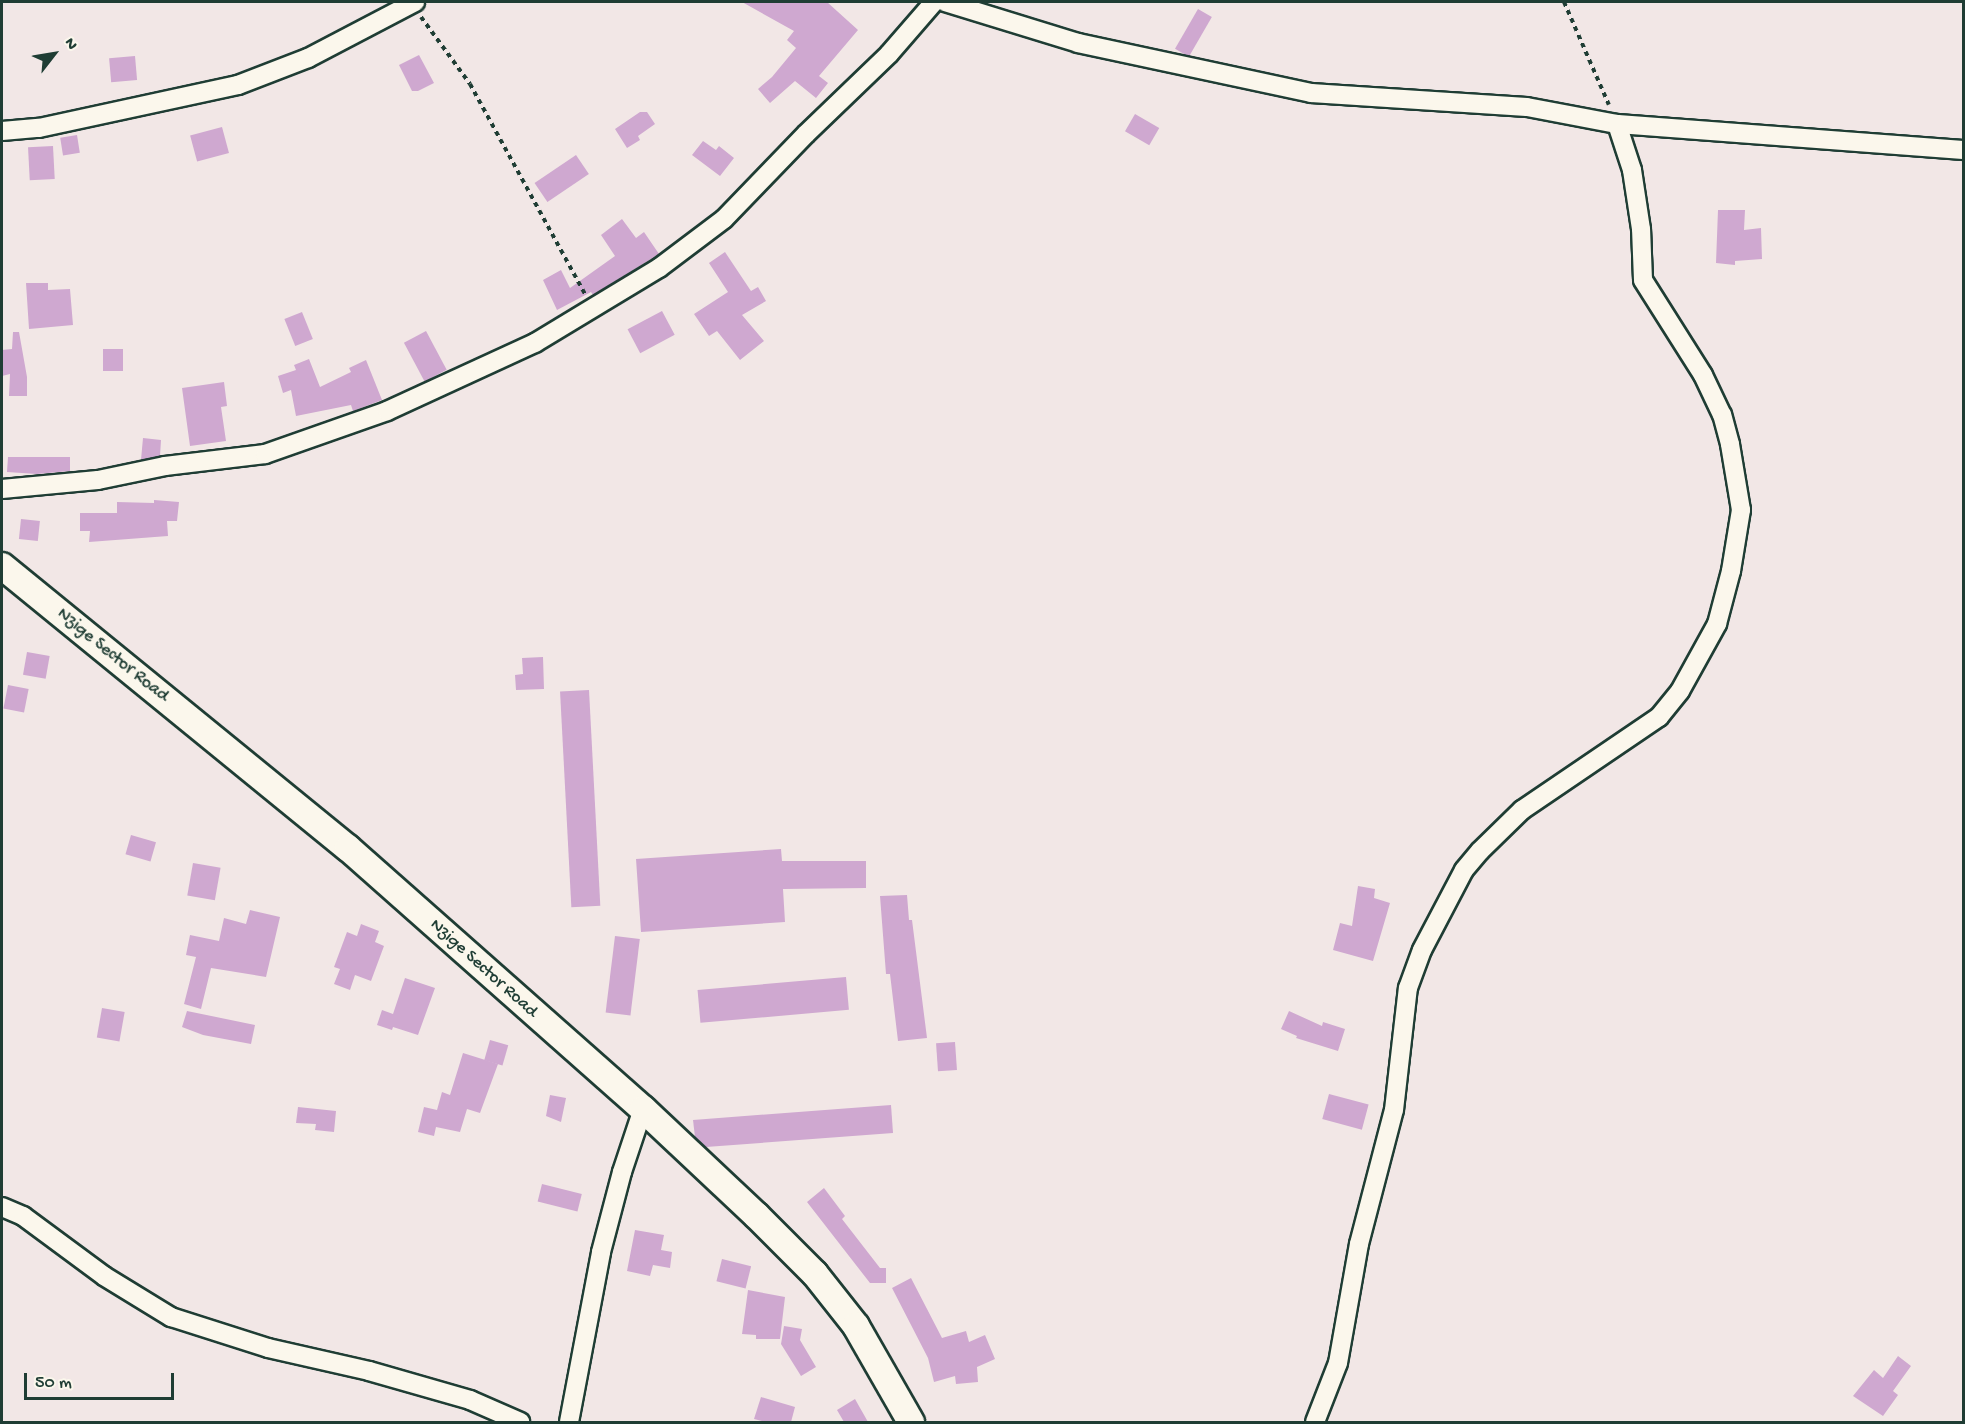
<!DOCTYPE html>
<html>
<head>
<meta charset="utf-8">
<style>
  body { margin:0 }
  #map { position:relative; width:1965px; height:1424px; overflow:hidden; background:#f2e7e6; font-family:"Gochi Hand",sans-serif }
  div>[style] { position:absolute }
  .building>* { inset:0; background:#cfa8d0; transform-origin:0 0 }
  .path>* { height:4px; margin-top:-2px; transform-origin:0; background:repeating-linear-gradient(90deg,#1f3d34 0 4.5px,transparent 0 9px) }
  .roads { filter:drop-shadow(2px 0 #1f3d34) drop-shadow(-2px 0 #1f3d34) drop-shadow(0 2px #1f3d34) drop-shadow(0 -2px #1f3d34) }
  .minor>* { height:18px; margin:-9px; padding:0 9px; transform-origin:9px; border-radius:9px; background:#fbf7ec }
  .secondary>* { height:26px; margin:-13px; padding:0 13px; transform-origin:13px; border-radius:13px; background:#fbf7ec }
  span { translate:-50% -50%; white-space:nowrap; text-align:center; line-height:1.15; -webkit-text-stroke:6px #fbf7ec; paint-order:stroke }
  .street-label { font-size:18px; color:#1f3d34 }
  .frame { position:absolute; inset:0; border:3px solid #1f3d34; pointer-events:none }
  .north { position:absolute; left:24px; top:24px; width:60px; height:60px; -webkit-text-stroke:4px #fbf7ec; paint-order:stroke; rotate:59deg; font-size:16px; font-weight:700; line-height:24px; text-align:center; color:#1f3d34 }
  .north::after { content:''; display:block; margin:auto; width:21px; height:27px; background:#1f3d34; clip-path:polygon(50% 0,100% 100%,50% 72%,0 100%) }
  .scale { position:absolute; left:24px; top:1373px; width:150px; height:27px; box-sizing:border-box; border:3px solid #1f3d34; border-top:0; padding-left:8px; font-size:18px; line-height:21px; white-space:nowrap; color:#1f3d34; -webkit-text-stroke:4px #fbf7ec; paint-order:stroke }
</style>
</head>
<body>
<div id="map">
  <div class="building">
    <div style="clip-path:polygon(742px 2px,827px 2px,858px 30px,819px 76px,828px 83px,816px 98px,795px 81px,770px 103px,758px 89px,772px 77px,796px 48px,787px 40px,794px 31px)"></div>
    <div style="left:1198px;top:9px;width:16px;height:46px;rotate:30deg"></div>
    <div style="clip-path:polygon(419px 55px,434px 83px,418px 91px,412px 91px,399px 65px)"></div>
    <div style="left:135px;top:56px;width:24px;height:26px;rotate:85deg"></div>
    <div style="clip-path:polygon(640px 112px,647px 112px,655px 124px,638px 136px,640px 140px,627px 148px,615px 129px)"></div>
    <div style="left:1135px;top:114px;width:28px;height:20px;rotate:30deg"></div>
    <div style="left:222px;top:127px;width:27px;height:33px;rotate:75deg"></div>
    <div style="left:77px;top:135px;width:18px;height:17px;rotate:81deg"></div>
    <div style="clip-path:polygon(703px 141px,716px 150px,719px 146px,734px 158px,720px 176px,692px 155px)"></div>
    <div style="left:53px;top:146px;width:33px;height:25px;rotate:87deg"></div>
    <div style="left:576px;top:155px;width:23px;height:50px;rotate:56deg"></div>
    <div style="clip-path:polygon(1718px 210px,1745px 210px,1744px 230px,1761px 228px,1762px 259px,1735px 261px,1735px 265px,1716px 263px)"></div>
    <div style="clip-path:polygon(622px 219px,636px 238px,644px 232px,659px 254px,593px 295px,591px 292px,557px 310px,543px 280px,561px 270px,570px 288px,615px 256px,601px 235px)"></div>
    <div style="clip-path:polygon(725px 252px,751px 291px,758px 287px,766px 301px,742px 315px,764px 341px,740px 360px,717px 331px,709px 336px,694px 314px,728px 292px,709px 263px)"></div>
    <div style="clip-path:polygon(26px 283px,48px 283px,48px 290px,70px 289px,73px 325px,29px 329px)"></div>
    <div style="left:662px;top:311px;width:27px;height:39px;rotate:62deg"></div>
    <div style="left:302px;top:312px;width:29px;height:19px;rotate:68deg"></div>
    <div style="left:426px;top:331px;width:44px;height:25px;rotate:62deg"></div>
    <div style="clip-path:polygon(13px 332px,19px 332px,27px 377px,27px 396px,9px 396px,10px 374px,2px 376px,2px 350px,12px 349px)"></div>
    <div style="left:103px;top:349px;width:20px;height:22px"></div>
    <div style="clip-path:polygon(309px 359px,320px 387px,351px 372px,349px 368px,366px 360px,382px 400px,353px 411px,351px 405px,296px 416px,291px 390px,283px 393px,278px 376px,296px 370px,294px 365px)"></div>
    <div style="clip-path:polygon(224px 382px,227px 406px,221px 407px,226px 441px,190px 446px,182px 388px)"></div>
    <div style="clip-path:polygon(143px 438px,161px 440px,160px 456px,141px 460px)"></div>
    <div style="clip-path:polygon(8px 457px,70px 457px,70px 471px,37px 474px,7px 472px)"></div>
    <div style="clip-path:polygon(154px 500px,179px 502px,177px 521px,167px 521px,168px 536px,89px 542px,90px 531px,80px 531px,80px 513px,117px 513px,117px 502px,154px 503px)"></div>
    <div style="left:21px;top:519px;width:19px;height:20px;rotate:6deg"></div>
    <div style="left:27px;top:652px;width:23px;height:23px;rotate:10deg"></div>
    <div style="clip-path:polygon(543px 657px,544px 689px,516px 690px,515px 675px,523px 674px,522px 658px)"></div>
    <div style="left:8px;top:685px;width:21px;height:24px;rotate:11deg"></div>
    <div style="left:589px;top:690px;width:216px;height:29px;rotate:87deg"></div>
    <div style="left:131px;top:835px;width:26px;height:20px;rotate:16deg"></div>
    <div style="clip-path:polygon(781px 849px,782px 861px,866px 861px,866px 888px,783px 889px,785px 922px,641px 932px,636px 859px)"></div>
    <div style="left:193px;top:863px;width:28px;height:33px;rotate:10deg"></div>
    <div style="clip-path:polygon(1358px 886px,1375px 889px,1374px 898px,1390px 903px,1373px 961px,1333px 950px,1340px 923px,1352px 926px)"></div>
    <div style="clip-path:polygon(907px 895px,909px 920px,912px 920px,927px 1038px,898px 1041px,890px 974px,886px 974px,880px 896px)"></div>
    <div style="clip-path:polygon(250px 910px,280px 917px,266px 977px,211px 968px,201px 1009px,184px 1004px,196px 957px,186px 955px,190px 935px,219px 941px,224px 918px,246px 924px)"></div>
    <div style="clip-path:polygon(361px 924px,379px 931px,375px 942px,384px 946px,371px 981px,355px 975px,350px 990px,334px 984px,340px 969px,334px 967px,347px 932px,357px 936px)"></div>
    <div style="left:615px;top:936px;width:25px;height:77px;rotate:7deg"></div>
    <div style="left:846px;top:977px;width:33px;height:149px;rotate:85deg"></div>
    <div style="clip-path:polygon(405px 978px,435px 988px,418px 1035px,393px 1027px,392px 1030px,377px 1025px,382px 1010px,393px 1014px)"></div>
    <div style="left:102px;top:1008px;width:23px;height:30px;rotate:10deg"></div>
    <div style="clip-path:polygon(187px 1011px,255px 1025px,251px 1044px,203px 1035px,182px 1027px)"></div>
    <div style="clip-path:polygon(1289px 1011px,1322px 1026px,1323px 1022px,1345px 1029px,1338px 1051px,1296px 1038px,1297px 1036px,1281px 1029px)"></div>
    <div style="left:490px;top:1040px;width:19px;height:21px;rotate:16deg"></div>
    <div style="left:955px;top:1042px;width:28px;height:19px;rotate:86deg"></div>
    <div style="clip-path:polygon(463px 1053px,498px 1064px,480px 1113px,467px 1109px,460px 1132px,436px 1127px,434px 1136px,418px 1132px,424px 1107px,437px 1110px,442px 1092px,450px 1095px)"></div>
    <div style="left:1329px;top:1094px;width:41px;height:26px;rotate:15deg"></div>
    <div style="clip-path:polygon(550px 1095px,566px 1098px,561px 1122px,546px 1116px)"></div>
    <div style="clip-path:polygon(891px 1105px,893px 1133px,706px 1147px,695px 1137px,693px 1120px)"></div>
    <div style="clip-path:polygon(298px 1107px,336px 1111px,334px 1132px,315px 1130px,316px 1124px,296px 1123px)"></div>
    <div style="left:542px;top:1184px;width:41px;height:18px;rotate:14deg"></div>
    <div style="clip-path:polygon(824px 1188px,845px 1216px,842px 1219px,880px 1268px,886px 1268px,886px 1283px,870px 1283px,807px 1202px)"></div>
    <div style="clip-path:polygon(635px 1230px,664px 1235px,661px 1250px,672px 1252px,670px 1268px,653px 1265px,650px 1276px,627px 1271px)"></div>
    <div style="left:722px;top:1259px;width:30px;height:23px;rotate:14deg"></div>
    <div style="clip-path:polygon(911px 1278px,942px 1338px,966px 1331px,969px 1342px,985px 1335px,995px 1359px,977px 1367px,978px 1382px,956px 1384px,955px 1376px,934px 1382px,928px 1358px,892px 1288px)"></div>
    <div style="clip-path:polygon(748px 1290px,785px 1297px,780px 1339px,756px 1339px,756px 1335px,742px 1334px)"></div>
    <div style="clip-path:polygon(784px 1326px,802px 1329px,800px 1340px,816px 1367px,801px 1376px,781px 1344px)"></div>
    <div style="clip-path:polygon(1898px 1356px,1911px 1366px,1893px 1391px,1898px 1395px,1883px 1416px,1853px 1396px,1874px 1370px,1883px 1378px)"></div>
    <div style="clip-path:polygon(761px 1397px,795px 1407px,791px 1422px,766px 1422px,754px 1419px)"></div>
    <div style="clip-path:polygon(855px 1399px,868px 1422px,844px 1422px,837px 1410px)"></div>
  </div>
  <div class="path">
    <div style="left:1564px;top:2px;width:112px;rotate:66.4deg"></div>
    <div style="left:421px;top:17px;width:83px;rotate:53.8deg"></div>
    <div style="left:470px;top:84px;width:239px;rotate:61.3deg"></div>
  </div>
  <div class="roads">
    <div class="minor">
      <div style="left:945px;top:2px;width:139px;rotate:17.1deg"></div>
      <div style="left:1078px;top:43px;width:238px;rotate:12.1deg"></div>
      <div style="left:1311px;top:93px;width:216px;rotate:3.7deg"></div>
      <div style="left:1527px;top:107px;width:92px;rotate:10.7deg"></div>
      <div style="left:1617px;top:124px;width:348px;rotate:4.3deg"></div>
      <div style="left:2px;top:131px;width:37px;rotate:-5deg"></div>
      <div style="left:39px;top:128px;width:204px;rotate:-12.2deg"></div>
      <div style="left:238px;top:85px;width:75px;rotate:-21.1deg"></div>
      <div style="left:308px;top:58px;width:121px;rotate:-27.6deg"></div>
      <div style="left:2px;top:489px;width:96px;rotate:-5.4deg"></div>
      <div style="left:98px;top:480px;width:68px;rotate:-11.8deg"></div>
      <div style="left:165px;top:466px;width:101px;rotate:-6.8deg"></div>
      <div style="left:265px;top:454px;width:129px;rotate:-19.4deg"></div>
      <div style="left:387px;top:411px;width:163px;rotate:-24.7deg"></div>
      <div style="left:535px;top:343px;width:145px;rotate:-31.2deg"></div>
      <div style="left:659px;top:268px;width:81px;rotate:-37deg"></div>
      <div style="left:724px;top:219px;width:118px;rotate:-46deg"></div>
      <div style="left:806px;top:134px;width:115px;rotate:-43.9deg"></div>
      <div style="left:889px;top:54px;width:69px;rotate:-49.1deg"></div>
      <div style="left:2px;top:1207px;width:23px;rotate:23deg"></div>
      <div style="left:23px;top:1216px;width:101px;rotate:36.5deg"></div>
      <div style="left:104px;top:1276px;width:79px;rotate:31.5deg"></div>
      <div style="left:171px;top:1317px;width:102px;rotate:17.7deg"></div>
      <div style="left:268px;top:1348px;width:104px;rotate:12.8deg"></div>
      <div style="left:369px;top:1371px;width:105px;rotate:16deg"></div>
      <div style="left:470px;top:1400px;width:55px;rotate:23.7deg"></div>
      <div style="left:569px;top:1422px;width:173px;rotate:-79.3deg"></div>
      <div style="left:601px;top:1252px;width:83px;rotate:-75.3deg"></div>
      <div style="left:622px;top:1172px;width:66px;rotate:-71.6deg"></div>
      <div style="left:1315px;top:1422px;width:63px;rotate:-68.7deg"></div>
      <div style="left:1338px;top:1363px;width:121px;rotate:-80deg"></div>
      <div style="left:1359px;top:1244px;width:138px;rotate:-75.4deg"></div>
      <div style="left:1394px;top:1110px;width:123px;rotate:-83.5deg"></div>
      <div style="left:1408px;top:988px;width:40px;rotate:-69.8deg"></div>
      <div style="left:1422px;top:950px;width:90px;rotate:-62.3deg"></div>
      <div style="left:1464px;top:870px;width:25px;rotate:-50deg"></div>
      <div style="left:1480px;top:851px;width:59px;rotate:-44.3deg"></div>
      <div style="left:1522px;top:810px;width:166px;rotate:-34.2deg"></div>
      <div style="left:1659px;top:717px;width:33px;rotate:-51deg"></div>
      <div style="left:1680px;top:691px;width:77px;rotate:-61.1deg"></div>
      <div style="left:1717px;top:624px;width:55px;rotate:-75.2deg"></div>
      <div style="left:1731px;top:571px;width:62px;rotate:-80.7deg"></div>
      <div style="left:1741px;top:510px;width:67px;rotate:-99.5deg"></div>
      <div style="left:1730px;top:444px;width:30px;rotate:-105deg"></div>
      <div style="left:1722px;top:415px;width:44px;rotate:-115.4deg"></div>
      <div style="left:1703px;top:375px;width:112px;rotate:-122.3deg"></div>
      <div style="left:1643px;top:280px;width:51px;rotate:-92.2deg"></div>
      <div style="left:1641px;top:229px;width:60px;rotate:-98.7deg"></div>
      <div style="left:1632px;top:170px;width:48px;rotate:-108.1deg"></div>
    </div>
    <div class="secondary">
      <div style="left:2px;top:566px;width:446px;rotate:39.2deg"></div>
      <div style="left:348px;top:848px;width:394px;rotate:41.5deg"></div>
      <div style="left:643px;top:1109px;width:155px;rotate:43.2deg"></div>
      <div style="left:756px;top:1215px;width:83px;rotate:45deg"></div>
      <div style="left:815px;top:1274px;width:66px;rotate:51.7deg"></div>
      <div style="left:856px;top:1326px;width:111px;rotate:60.2deg"></div>
    </div>
  </div>
  <div class="street-label">
    <span style="left:112px;top:656px;rotate:39deg">Nzige Sector Road</span>
    <span style="left:483px;top:969px;rotate:42deg">Nzige Sector Road</span>
  </div>
  <div class="frame"></div>
  <div class="north">N</div>
  <div class="scale">50 m</div>
</div>
</body>
</html>
